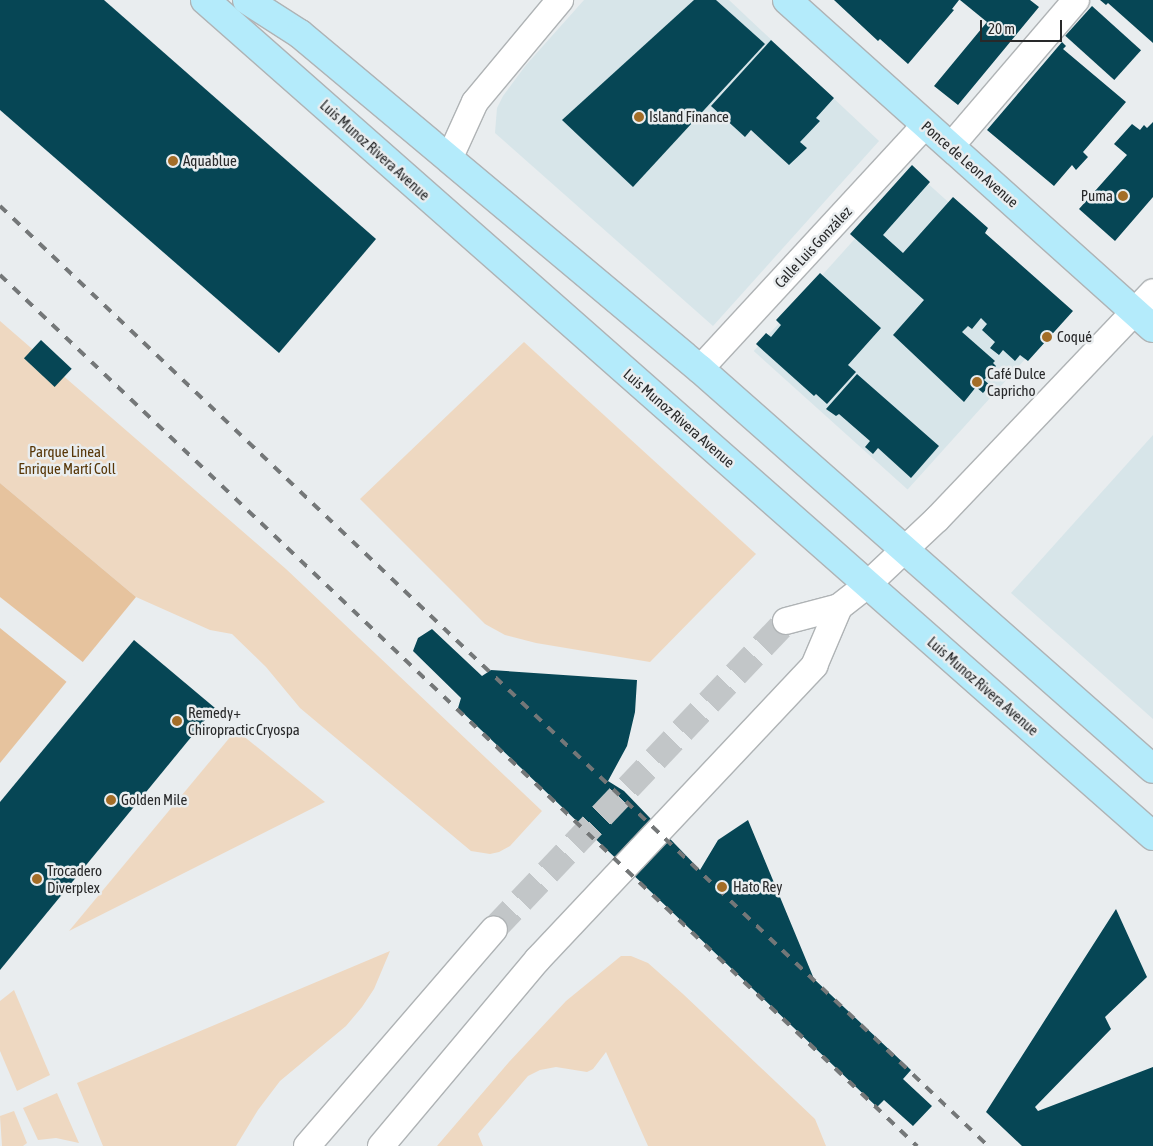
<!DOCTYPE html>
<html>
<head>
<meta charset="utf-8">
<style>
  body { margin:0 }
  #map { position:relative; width:1153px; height:1146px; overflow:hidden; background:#e9edef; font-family:"Asap Condensed",sans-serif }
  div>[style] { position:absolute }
  .built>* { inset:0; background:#d7e5e9; transform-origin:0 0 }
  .green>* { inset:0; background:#eed8c1 }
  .water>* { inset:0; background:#e6c39e }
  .pier>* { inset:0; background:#e9edef }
  .building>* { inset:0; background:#064655; transform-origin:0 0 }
  .minor-tunnel>* { height:26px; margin-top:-13px; transform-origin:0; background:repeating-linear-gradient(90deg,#c2c6c8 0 26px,transparent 0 39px) }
  .roads { filter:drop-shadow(1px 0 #afb3b5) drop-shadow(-1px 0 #afb3b5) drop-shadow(0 1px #afb3b5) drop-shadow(0 -1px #afb3b5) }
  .minor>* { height:26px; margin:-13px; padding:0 13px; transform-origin:13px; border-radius:13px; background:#fff }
  .major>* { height:28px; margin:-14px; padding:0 14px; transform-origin:14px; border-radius:14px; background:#b4ebfb }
  .rail>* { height:4px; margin-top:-2px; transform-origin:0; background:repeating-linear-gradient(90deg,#747778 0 9px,transparent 0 18px) }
  .dots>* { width:14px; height:14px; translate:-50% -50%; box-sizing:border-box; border:2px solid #e9edef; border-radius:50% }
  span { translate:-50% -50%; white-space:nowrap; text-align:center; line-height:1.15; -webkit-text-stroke:5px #e9edef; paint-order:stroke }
  .poi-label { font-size:15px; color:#28292a }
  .left { translate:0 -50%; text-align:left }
  .right { translate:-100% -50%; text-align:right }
  .street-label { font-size:15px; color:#28292a }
  .park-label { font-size:15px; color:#573607 }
  .scale { position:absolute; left:980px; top:20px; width:82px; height:22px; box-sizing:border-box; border:2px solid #28292a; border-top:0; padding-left:6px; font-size:15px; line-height:18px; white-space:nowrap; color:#28292a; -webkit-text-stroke:4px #e9edef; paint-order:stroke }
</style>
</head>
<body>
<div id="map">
  <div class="built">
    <div style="clip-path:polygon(584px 0,729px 0,879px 141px,713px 326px,495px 133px,497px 108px,503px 96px,526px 65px)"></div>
    <div style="left:915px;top:172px;width:207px;height:241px;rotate:42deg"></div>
    <div style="clip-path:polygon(1153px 435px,1153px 719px,1011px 593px)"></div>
  </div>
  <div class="green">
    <div style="clip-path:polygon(0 321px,286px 569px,542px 811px,510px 846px,499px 852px,490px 854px,471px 851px,300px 708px,266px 667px,232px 634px,210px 630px,136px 597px,0 483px)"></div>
    <div style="clip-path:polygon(524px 342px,756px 554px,650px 662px,536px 643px,505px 635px,485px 624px,360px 499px)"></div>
    <div style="clip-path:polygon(236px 730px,325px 802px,69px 931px)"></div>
    <div style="clip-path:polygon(390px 951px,374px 989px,362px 1007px,346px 1026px,280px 1081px,258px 1110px,236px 1146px,103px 1146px,77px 1083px)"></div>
    <div style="clip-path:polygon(621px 956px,631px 956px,648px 963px,683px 994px,815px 1119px,826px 1146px,648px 1146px,606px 1052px,593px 1069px,587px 1072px,556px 1067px,540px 1070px,528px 1076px,478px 1134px,483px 1146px,437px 1146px,509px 1062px,566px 1001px)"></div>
    <div style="clip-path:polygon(14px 990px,50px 1075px,17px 1091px,0 1051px,0 1001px)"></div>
    <div style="clip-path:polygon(57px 1093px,79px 1143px,56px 1138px,38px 1140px,23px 1108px)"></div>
    <div style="clip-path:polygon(14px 1111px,27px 1143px,23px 1146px,2px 1146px,0 1116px)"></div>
  </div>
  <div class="water">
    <div style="clip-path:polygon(0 483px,136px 597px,0 763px)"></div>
  </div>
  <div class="pier">
    <div style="clip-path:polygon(0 597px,84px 663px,68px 683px,0 628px)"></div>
  </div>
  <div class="building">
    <div style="clip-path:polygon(0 0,104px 0,376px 239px,279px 353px,0 110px)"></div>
    <div style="clip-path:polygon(694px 0,716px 0,765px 44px,633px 187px,562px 120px)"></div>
    <div style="clip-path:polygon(834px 0,959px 0,952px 9px,954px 10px,908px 64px,880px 39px,878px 41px)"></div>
    <div style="clip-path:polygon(960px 0,1030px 0,1039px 7px,958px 105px,934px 86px,987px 22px)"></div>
    <div style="clip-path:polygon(1100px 0,1153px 0,1153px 43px,1108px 3px,1106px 5px)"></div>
    <div style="left:1092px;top:6px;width:66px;height:40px;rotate:42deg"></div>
    <div style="clip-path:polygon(771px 40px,834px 98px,816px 118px,820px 121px,800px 142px,807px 148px,789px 165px,751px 130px,745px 137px,711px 106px)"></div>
    <div style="clip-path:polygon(1062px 42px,1066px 46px,1063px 49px,1126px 102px,1083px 152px,1088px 157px,1076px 170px,1072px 165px,1054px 186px,987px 130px)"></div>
    <div style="clip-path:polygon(1153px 122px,1153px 197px,1115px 241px,1079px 209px,1127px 155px,1114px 144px,1132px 124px,1140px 130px,1144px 125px,1147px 128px)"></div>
    <div style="clip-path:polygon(912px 165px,930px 182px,883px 235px,903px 253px,953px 197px,988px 228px,985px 233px,1073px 311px,1028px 361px,1020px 355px,1015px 361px,1003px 350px,999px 355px,990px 348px,995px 342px,982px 330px,987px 324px,981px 318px,972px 329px,968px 326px,962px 332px,995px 361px,993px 363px,996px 366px,984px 380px,990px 385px,983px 393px,976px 387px,964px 402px,893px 335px,924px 300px,850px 234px)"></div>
    <div style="clip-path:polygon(820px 273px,881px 328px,848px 365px,856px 372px,827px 404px,816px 394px,814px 396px,756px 344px,766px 333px,771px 337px,781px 325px,776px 320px)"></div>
    <div style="left:41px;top:340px;width:42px;height:25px;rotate:43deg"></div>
    <div style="clip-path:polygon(857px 374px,939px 446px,911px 478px,878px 448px,873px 454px,865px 447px,870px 441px,839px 414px,836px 416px,826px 409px)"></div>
    <div style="clip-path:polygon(432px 629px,482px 676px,491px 670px,637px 680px,635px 712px,627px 746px,608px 781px,624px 791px,700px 870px,718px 840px,748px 820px,814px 979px,911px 1070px,903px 1079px,932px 1106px,913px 1126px,884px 1100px,877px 1107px,458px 708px,461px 698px,413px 651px,418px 638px)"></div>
    <div style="clip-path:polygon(134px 640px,215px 708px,0 970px,0 802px)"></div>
    <div style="clip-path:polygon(1116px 909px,1147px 977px,1105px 1017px,1111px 1029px,1035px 1107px,1038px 1111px,1153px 1067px,1153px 1146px,1022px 1146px,986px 1112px)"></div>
  </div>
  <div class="minor-tunnel">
    <div style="left:494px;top:929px;width:424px;rotate:-46.5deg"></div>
  </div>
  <div class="roads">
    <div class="minor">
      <div style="left:951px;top:146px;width:192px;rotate:-49.4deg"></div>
      <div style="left:450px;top:157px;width:60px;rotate:-65.6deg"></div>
      <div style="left:475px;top:102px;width:133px;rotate:-50.2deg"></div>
      <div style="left:700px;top:369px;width:332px;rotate:-47.3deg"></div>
      <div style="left:786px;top:621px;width:55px;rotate:-14.8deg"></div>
      <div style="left:839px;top:607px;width:37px;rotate:-38deg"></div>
      <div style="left:868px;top:584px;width:95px;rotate:-43.3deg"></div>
      <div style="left:937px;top:519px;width:313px;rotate:-46.4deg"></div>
      <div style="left:307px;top:1146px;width:286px;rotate:-49.2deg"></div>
      <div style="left:381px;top:1146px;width:244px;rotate:-50deg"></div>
      <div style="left:538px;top:959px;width:403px;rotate:-46.7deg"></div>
      <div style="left:814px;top:666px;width:64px;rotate:-67deg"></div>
    </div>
    <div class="major">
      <div style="left:205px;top:0;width:1264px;rotate:41.41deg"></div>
      <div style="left:247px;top:0;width:63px;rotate:32.7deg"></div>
      <div style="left:300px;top:34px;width:522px;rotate:39.95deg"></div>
      <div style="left:700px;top:369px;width:604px;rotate:41.44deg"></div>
      <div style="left:787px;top:0;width:491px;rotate:41.9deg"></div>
    </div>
  </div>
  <div class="rail">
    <div style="left:0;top:206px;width:1364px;rotate:43.57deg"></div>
    <div style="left:0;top:275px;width:1265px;rotate:43.53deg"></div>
  </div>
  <div class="dots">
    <div style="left:639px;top:117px;background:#a36d27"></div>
    <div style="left:173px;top:161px;background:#a36d27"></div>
    <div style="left:1123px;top:196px;background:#a36d27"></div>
    <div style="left:1047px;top:337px;background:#a36d27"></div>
    <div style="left:977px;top:382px;background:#a36d27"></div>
    <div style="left:177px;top:721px;background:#a36d27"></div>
    <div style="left:111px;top:800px;background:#a36d27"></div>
    <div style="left:37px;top:879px;background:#a36d27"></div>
    <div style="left:722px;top:887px;background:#a36d27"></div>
  </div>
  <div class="poi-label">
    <span class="left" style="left:649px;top:117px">Island Finance</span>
    <span class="left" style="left:183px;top:161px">Aquablue</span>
    <span class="right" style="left:1113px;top:196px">Puma</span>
    <span class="left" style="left:1057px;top:337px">Coqué</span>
    <span class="left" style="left:987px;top:382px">Café Dulce<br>Capricho</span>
    <span class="left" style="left:188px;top:721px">Remedy+<br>Chiropractic Cryospa</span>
    <span class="left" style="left:121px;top:800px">Golden Mile</span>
    <span class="left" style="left:47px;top:879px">Trocadero<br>Diverplex</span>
    <span class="left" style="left:733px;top:887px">Hato Rey</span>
  </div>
  <div class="street-label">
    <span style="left:375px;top:150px;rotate:42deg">Luis Munoz Rivera Avenue</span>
    <span style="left:970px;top:164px;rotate:41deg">Ponce de Leon Avenue</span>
    <span style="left:813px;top:247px;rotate:-47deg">Calle Luis González</span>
    <span style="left:679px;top:418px;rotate:41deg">Luis Munoz Rivera Avenue</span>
    <span style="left:983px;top:686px;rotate:41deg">Luis Munoz Rivera Avenue</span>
  </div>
  <div class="park-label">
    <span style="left:67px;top:460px">Parque Lineal<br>Enrique Martí Coll</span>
  </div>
  <div class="scale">20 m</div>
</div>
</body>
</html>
